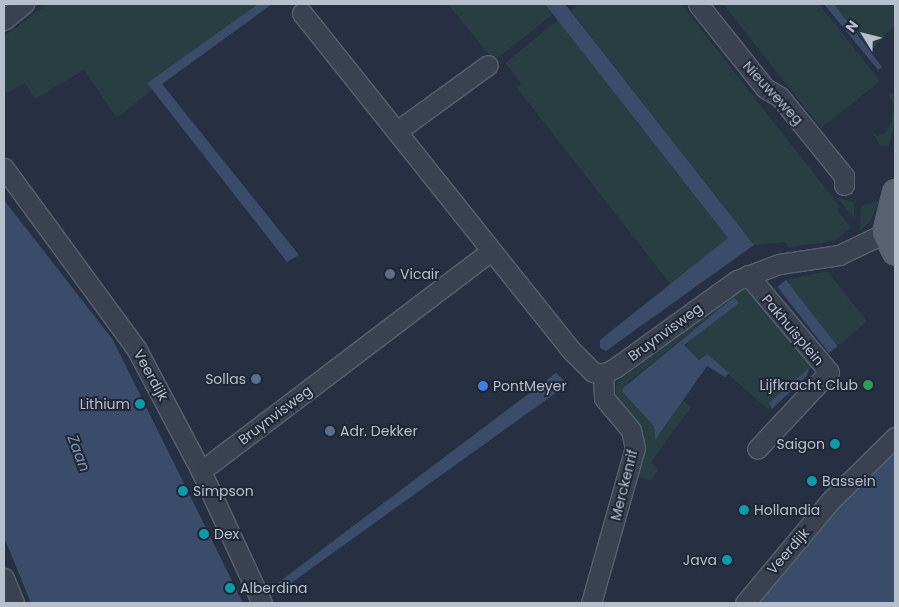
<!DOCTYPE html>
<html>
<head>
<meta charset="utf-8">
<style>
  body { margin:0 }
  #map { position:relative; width:899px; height:607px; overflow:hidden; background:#263042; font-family:Poppins,sans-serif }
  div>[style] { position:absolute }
  .green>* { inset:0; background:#283e43 }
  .water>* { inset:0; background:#3b4c6b; transform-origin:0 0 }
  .roads { filter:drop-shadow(1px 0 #58606f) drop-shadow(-1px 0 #58606f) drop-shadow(0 1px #58606f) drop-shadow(0 -1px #58606f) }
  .minor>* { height:19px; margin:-9.5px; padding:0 9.5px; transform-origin:9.5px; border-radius:9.5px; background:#3a4252 }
  .major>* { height:24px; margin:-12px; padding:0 12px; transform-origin:12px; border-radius:12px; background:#586172 }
  .dots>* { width:14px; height:14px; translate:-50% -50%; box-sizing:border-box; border:2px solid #1f2737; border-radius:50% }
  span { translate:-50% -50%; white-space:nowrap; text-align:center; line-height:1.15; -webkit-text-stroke:4px #1f2737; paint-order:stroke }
  .street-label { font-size:14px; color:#b7becc }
  .poi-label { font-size:14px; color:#b7becc }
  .left { translate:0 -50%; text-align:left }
  .right { translate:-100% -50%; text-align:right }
  .water-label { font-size:15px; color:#7e92b3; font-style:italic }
  .frame { position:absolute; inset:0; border:5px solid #b7becc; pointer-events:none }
  .north { position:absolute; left:839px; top:10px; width:50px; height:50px; -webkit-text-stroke:4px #1f2737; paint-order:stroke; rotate:306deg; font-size:14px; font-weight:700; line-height:20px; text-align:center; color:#b7becc }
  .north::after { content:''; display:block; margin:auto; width:18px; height:22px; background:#b7becc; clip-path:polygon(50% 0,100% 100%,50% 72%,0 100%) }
</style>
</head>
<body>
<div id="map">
  <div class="green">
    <div style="clip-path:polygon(47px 4px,258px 4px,148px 82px,152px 90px,117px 118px,84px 70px,35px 99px,25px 83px,4px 94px,4px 36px)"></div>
    <div style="clip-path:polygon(448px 4px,545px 4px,553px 14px,494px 61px)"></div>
    <div style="clip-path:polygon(579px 4px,681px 4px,840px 207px,837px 210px,851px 228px,834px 241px,789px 247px,785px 242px,754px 245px,571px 11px)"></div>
    <div style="clip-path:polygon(819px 4px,880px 81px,821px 128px,724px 5px)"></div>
    <div style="clip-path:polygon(834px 4px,895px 4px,895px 25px,871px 50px)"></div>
    <div style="clip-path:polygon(558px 20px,728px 238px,672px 286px,517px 88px,521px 83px,505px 63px)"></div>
    <div style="clip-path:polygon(888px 93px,895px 95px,895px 118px,889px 146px,880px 145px,872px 132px,877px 136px,885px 133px,891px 124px,894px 106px)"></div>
    <div style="clip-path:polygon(837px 198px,854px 202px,854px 218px)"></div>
    <div style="clip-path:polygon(879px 201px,871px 220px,860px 231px,861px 206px)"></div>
    <div style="clip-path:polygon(827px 271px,867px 321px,838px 346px,786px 280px)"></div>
    <div style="clip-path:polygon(745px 288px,813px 366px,769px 406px,770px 411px,705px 354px,699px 360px,684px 347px,734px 297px,628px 382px,622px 393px,654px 426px,655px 440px,682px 400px,691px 407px,651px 462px,658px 469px,652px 481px,637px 476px,643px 432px,615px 396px,617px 382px)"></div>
  </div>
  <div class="water">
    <div style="clip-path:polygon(258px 4px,272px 4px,162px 84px,299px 255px,287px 262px,147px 83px)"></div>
    <div style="clip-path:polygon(545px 4px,565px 4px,754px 245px,606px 351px,600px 348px,600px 340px,728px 238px)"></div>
    <div style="clip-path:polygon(824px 4px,834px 4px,882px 67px,878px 70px)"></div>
    <div style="clip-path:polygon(4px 200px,113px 340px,243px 603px,31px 603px,4px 537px)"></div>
    <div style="left:786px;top:280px;width:84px;height:11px;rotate:52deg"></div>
    <div style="clip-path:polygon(734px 297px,739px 303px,684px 345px,699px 360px,707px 354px,729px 373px,725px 377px,707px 366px,655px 440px,654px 426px,622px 392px,623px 388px)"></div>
    <div style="clip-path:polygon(809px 368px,807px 376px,772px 409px,769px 403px)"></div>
    <div style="clip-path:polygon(556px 373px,565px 381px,557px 392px,273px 596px,271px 588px)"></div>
    <div style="clip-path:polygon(895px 444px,895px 603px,753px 603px,785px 562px)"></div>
  </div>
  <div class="roads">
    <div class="minor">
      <div style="left:698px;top:4px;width:107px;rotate:51.4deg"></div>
      <div style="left:765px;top:88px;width:17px;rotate:31deg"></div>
      <div style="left:780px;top:97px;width:102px;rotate:51deg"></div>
      <div style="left:844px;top:176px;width:9px;rotate:90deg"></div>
      <div style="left:302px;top:13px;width:431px;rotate:51.4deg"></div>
      <div style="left:571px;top:350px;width:31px;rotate:45deg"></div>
      <div style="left:593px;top:372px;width:10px;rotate:11deg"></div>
      <div style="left:603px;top:374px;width:13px;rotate:-27deg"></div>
      <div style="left:615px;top:368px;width:150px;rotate:-35.8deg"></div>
      <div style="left:737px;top:280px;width:45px;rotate:-20.9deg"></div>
      <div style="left:779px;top:264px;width:61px;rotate:-8.5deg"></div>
      <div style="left:839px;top:255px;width:51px;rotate:-25.6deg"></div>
      <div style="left:4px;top:20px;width:26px;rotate:-39deg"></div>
      <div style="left:397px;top:131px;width:112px;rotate:-36deg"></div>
      <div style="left:4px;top:168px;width:225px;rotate:53.8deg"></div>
      <div style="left:137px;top:350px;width:137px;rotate:62.1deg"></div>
      <div style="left:201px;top:471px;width:145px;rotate:65.2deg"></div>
      <div style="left:748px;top:275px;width:126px;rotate:50.1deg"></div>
      <div style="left:829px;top:372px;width:105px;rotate:133.1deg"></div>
      <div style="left:201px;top:471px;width:364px;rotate:-37.2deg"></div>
      <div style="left:4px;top:578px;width:27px;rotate:68deg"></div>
      <div style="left:591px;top:603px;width:161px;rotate:-74.2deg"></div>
      <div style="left:635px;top:448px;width:18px;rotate:-103deg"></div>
      <div style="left:631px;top:430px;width:42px;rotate:-130.2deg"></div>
      <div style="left:604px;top:398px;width:24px;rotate:-92deg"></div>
      <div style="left:745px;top:603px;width:134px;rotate:-50.1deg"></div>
      <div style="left:831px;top:500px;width:90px;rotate:-44.5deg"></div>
    </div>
    <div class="major">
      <div style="left:895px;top:192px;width:42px;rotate:103.7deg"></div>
      <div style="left:885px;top:233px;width:22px;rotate:63deg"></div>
    </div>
  </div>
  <div class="dots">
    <div style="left:390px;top:274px;background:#5c6f8a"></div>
    <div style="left:256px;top:379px;background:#5c6f8a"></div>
    <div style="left:868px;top:385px;background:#2e9e5b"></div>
    <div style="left:483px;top:386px;background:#3f7fe0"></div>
    <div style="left:140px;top:404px;background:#0f9aa8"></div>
    <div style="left:330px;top:431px;background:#5c6f8a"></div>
    <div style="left:835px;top:444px;background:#0f9aa8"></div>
    <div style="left:812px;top:481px;background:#0f9aa8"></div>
    <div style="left:183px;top:491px;background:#0f9aa8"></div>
    <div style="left:744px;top:510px;background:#0f9aa8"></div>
    <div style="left:204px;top:534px;background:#0f9aa8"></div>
    <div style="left:727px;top:560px;background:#0f9aa8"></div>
    <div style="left:230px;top:588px;background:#0f9aa8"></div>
  </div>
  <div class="street-label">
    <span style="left:773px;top:93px;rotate:47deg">Nieuweweg</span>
    <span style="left:793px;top:330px;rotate:50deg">Pakhuisplein</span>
    <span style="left:665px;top:332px;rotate:-36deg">Bruynvisweg</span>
    <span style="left:151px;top:375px;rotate:61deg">Veerdijk</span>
    <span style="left:275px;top:415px;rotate:-37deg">Bruynvisweg</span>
    <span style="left:624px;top:485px;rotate:-76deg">Merckenrif</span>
    <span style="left:788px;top:551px;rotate:-49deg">Veerdijk</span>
  </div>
  <div class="poi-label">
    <span class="left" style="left:400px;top:274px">Vicair</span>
    <span class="right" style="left:246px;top:379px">Sollas</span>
    <span class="right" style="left:858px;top:385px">Lijfkracht Club</span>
    <span class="left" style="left:493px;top:386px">PontMeyer</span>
    <span class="right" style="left:130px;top:404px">Lithium</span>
    <span class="left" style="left:340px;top:431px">Adr. Dekker</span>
    <span class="right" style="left:825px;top:444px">Saigon</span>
    <span class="left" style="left:822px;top:481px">Bassein</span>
    <span class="left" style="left:193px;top:491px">Simpson</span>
    <span class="left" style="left:754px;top:510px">Hollandia</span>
    <span class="left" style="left:214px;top:534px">Dex</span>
    <span class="right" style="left:717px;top:560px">Java</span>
    <span class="left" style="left:240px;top:588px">Alberdina</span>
  </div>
  <div class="water-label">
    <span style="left:79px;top:453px;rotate:69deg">Zaan</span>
  </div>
  <div class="frame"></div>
  <div class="north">N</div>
</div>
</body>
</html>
